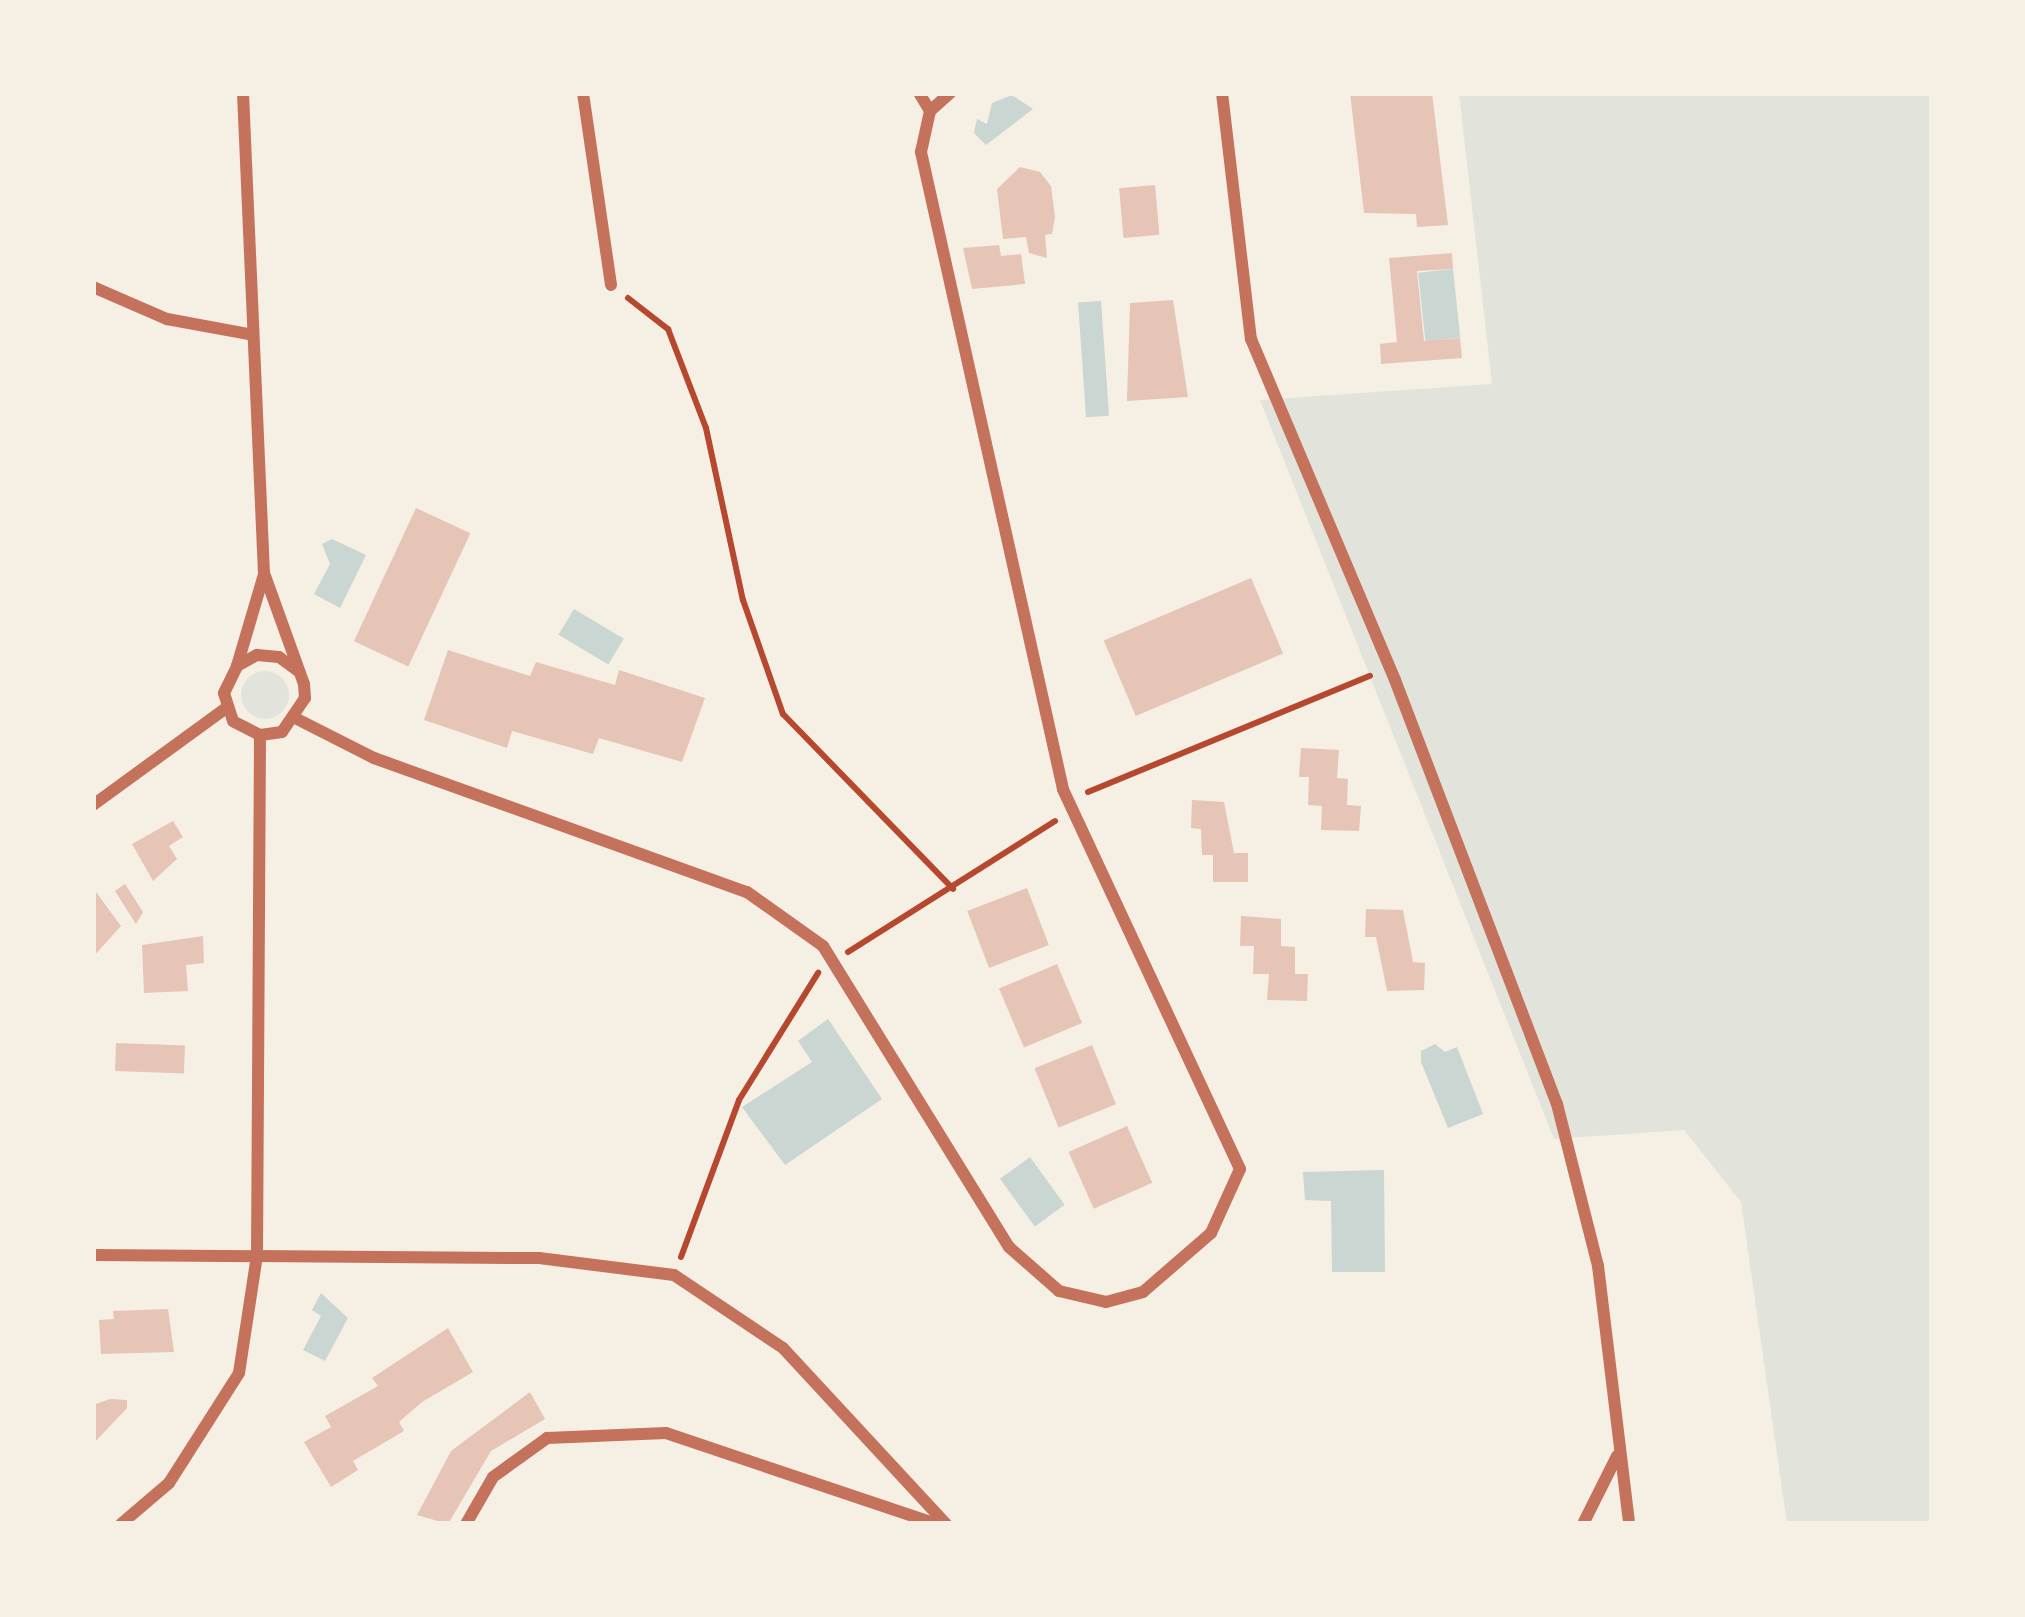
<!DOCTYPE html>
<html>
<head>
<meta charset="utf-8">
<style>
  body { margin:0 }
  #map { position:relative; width:2025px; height:1617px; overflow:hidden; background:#f6efe4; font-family:Montserrat,sans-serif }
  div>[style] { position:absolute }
  .green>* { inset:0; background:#e2e4dc }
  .round { border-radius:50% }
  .water>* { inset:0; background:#c9d6d2; transform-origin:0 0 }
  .building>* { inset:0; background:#e6c5b7; transform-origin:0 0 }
  .path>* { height:6px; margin:-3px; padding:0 3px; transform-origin:3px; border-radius:3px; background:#b5482f }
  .minor>* { height:12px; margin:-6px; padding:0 6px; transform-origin:6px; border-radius:6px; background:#c5725c }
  span { translate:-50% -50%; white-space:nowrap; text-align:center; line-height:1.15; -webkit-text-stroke:9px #f6efe4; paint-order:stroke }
  .frame { position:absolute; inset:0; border:96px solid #f6efe4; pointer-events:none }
</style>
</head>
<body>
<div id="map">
  <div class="green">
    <div style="clip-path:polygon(1459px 93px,1932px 93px,1932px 1524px,1787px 1524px,1741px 1202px,1684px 1130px,1554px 1139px,1260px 400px,1492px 384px)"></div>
    <div class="round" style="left:241px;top:671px;width:48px;height:48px"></div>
  </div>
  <div class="water">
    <div style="clip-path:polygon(1012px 95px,1033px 109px,986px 145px,974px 133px,977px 119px,987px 124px,992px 103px)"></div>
    <div style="left:1453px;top:269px;width:69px;height:35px;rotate:84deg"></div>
    <div style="left:1101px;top:301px;width:115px;height:23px;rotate:86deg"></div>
    <div style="clip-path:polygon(332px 539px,366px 555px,340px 608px,314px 594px,330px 564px,322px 544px)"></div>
    <div style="left:574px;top:609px;width:58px;height:30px;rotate:31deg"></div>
    <div style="clip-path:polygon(828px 1019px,882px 1099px,785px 1165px,742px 1107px,812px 1062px,798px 1041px)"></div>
    <div style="clip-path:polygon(1435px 1044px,1445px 1052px,1457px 1047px,1483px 1114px,1448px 1128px,1421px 1062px,1421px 1051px)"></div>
    <div style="left:1030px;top:1157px;width:59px;height:37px;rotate:54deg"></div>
    <div style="clip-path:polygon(1384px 1170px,1385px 1272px,1332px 1272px,1331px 1201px,1305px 1200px,1303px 1172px)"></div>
    <div style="clip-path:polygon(321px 1293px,348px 1318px,325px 1361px,303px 1350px,321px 1316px,312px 1310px)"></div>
  </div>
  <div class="building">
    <div style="clip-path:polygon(1350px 93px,1432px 93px,1448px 225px,1417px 227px,1416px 214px,1364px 213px)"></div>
    <div style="clip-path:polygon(1020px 167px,1040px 172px,1051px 186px,1055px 217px,1052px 234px,1045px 235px,1047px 258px,1029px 253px,1026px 237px,1003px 239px,997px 189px)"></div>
    <div style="left:1155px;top:185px;width:50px;height:36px;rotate:85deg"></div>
    <div style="clip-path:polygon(999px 245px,1001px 256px,1021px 254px,1025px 284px,972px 289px,963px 248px)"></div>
    <div style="clip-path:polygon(1452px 253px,1453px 269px,1417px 271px,1424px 341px,1460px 338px,1462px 358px,1381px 364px,1380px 344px,1397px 342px,1389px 258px)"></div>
    <div style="clip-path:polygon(1173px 300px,1188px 397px,1127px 401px,1130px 303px)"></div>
    <div style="left:416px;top:508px;width:60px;height:147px;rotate:25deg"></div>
    <div style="left:1251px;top:578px;width:82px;height:160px;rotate:67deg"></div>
    <div style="clip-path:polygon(448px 650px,530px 676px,536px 662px,615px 685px,619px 670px,705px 698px,682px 762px,599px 738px,593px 754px,512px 731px,507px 748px,424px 720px)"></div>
    <div style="clip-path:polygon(1301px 748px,1339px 750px,1337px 778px,1348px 779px,1347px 805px,1361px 806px,1359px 831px,1321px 830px,1322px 806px,1308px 805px,1309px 777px,1299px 777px)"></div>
    <div style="clip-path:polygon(1192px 800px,1224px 802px,1234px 853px,1248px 853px,1248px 882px,1213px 882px,1213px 855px,1202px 855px,1201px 829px,1191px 828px)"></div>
    <div style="clip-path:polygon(173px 821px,183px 837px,169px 846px,177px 859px,153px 881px,132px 844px)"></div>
    <div style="clip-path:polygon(125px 884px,143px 912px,136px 924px,115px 891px)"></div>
    <div style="clip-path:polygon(93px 888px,121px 926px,93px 957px)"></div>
    <div style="left:1027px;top:888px;width:61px;height:64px;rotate:69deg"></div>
    <div style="clip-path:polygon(1366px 909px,1403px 910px,1413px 962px,1425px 963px,1424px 990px,1387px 991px,1376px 937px,1365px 937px)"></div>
    <div style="clip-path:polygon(1241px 916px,1281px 919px,1281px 946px,1295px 947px,1295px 974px,1308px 974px,1307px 1001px,1267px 1000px,1269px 974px,1253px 974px,1254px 946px,1240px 946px)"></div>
    <div style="clip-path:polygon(203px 936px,204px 963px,186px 965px,188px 991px,144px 993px,142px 945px)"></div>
    <div style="left:1057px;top:964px;width:64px;height:63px;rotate:67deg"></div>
    <div style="left:116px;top:1043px;width:69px;height:28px;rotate:2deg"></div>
    <div style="left:1092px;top:1045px;width:64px;height:62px;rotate:68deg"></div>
    <div style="left:1127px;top:1126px;width:62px;height:64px;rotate:66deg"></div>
    <div style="clip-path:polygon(168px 1309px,174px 1352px,101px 1354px,99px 1320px,114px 1319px,113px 1311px)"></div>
    <div style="clip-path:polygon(448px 1328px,473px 1372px,422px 1402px,399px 1422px,404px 1431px,353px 1461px,358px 1470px,331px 1487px,304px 1442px,331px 1427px,325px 1416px,378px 1386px,372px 1378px)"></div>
    <div style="clip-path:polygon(530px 1392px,545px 1419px,491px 1451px,448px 1524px,417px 1515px,451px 1451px)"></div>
    <div style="clip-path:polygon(110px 1399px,127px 1400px,127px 1408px,93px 1444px,93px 1405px)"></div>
  </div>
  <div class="path">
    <div style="left:628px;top:298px;width:51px;rotate:37.8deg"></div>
    <div style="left:668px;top:329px;width:106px;rotate:69deg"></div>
    <div style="left:706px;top:428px;width:176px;rotate:77.9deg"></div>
    <div style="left:743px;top:600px;width:121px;rotate:70.7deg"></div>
    <div style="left:783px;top:714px;width:244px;rotate:45.8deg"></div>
    <div style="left:1088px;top:792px;width:305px;rotate:-22.4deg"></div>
    <div style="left:848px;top:952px;width:245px;rotate:-32.3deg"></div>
    <div style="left:681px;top:1257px;width:167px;rotate:-69.7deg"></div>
    <div style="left:739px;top:1100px;width:150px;rotate:-58.1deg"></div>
  </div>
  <div class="minor">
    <div style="left:243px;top:93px;width:480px;rotate:87.5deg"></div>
    <div style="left:264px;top:573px;width:118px;rotate:70.2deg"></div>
    <div style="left:304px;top:684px;width:14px;rotate:86deg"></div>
    <div style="left:305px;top:698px;width:41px;rotate:124.1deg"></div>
    <div style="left:282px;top:732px;width:22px;rotate:172deg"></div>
    <div style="left:260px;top:735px;width:30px;rotate:-153deg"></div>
    <div style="left:233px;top:721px;width:29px;rotate:-108deg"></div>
    <div style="left:224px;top:693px;width:30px;rotate:-64deg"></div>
    <div style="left:237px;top:666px;width:23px;rotate:-29deg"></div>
    <div style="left:257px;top:655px;width:22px;rotate:5deg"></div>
    <div style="left:279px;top:657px;width:24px;rotate:36deg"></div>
    <div style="left:583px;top:93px;width:194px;rotate:81.7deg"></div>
    <div style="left:1222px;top:93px;width:248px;rotate:83.3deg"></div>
    <div style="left:1251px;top:339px;width:370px;rotate:67.1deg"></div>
    <div style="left:1395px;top:680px;width:454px;rotate:69.1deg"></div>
    <div style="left:1557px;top:1104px;width:167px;rotate:75.8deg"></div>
    <div style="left:1598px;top:1266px;width:260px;rotate:83.1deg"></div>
    <div style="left:930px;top:111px;width:27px;rotate:-42deg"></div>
    <div style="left:93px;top:287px;width:81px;rotate:23.4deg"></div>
    <div style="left:167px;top:319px;width:82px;rotate:10.5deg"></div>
    <div style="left:237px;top:666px;width:96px;rotate:-73.6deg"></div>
    <div style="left:297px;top:719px;width:86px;rotate:26.9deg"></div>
    <div style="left:374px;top:758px;width:396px;rotate:19.8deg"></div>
    <div style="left:747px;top:892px;width:93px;rotate:35.4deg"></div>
    <div style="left:823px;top:946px;width:354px;rotate:58.3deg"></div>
    <div style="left:1009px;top:1247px;width:67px;rotate:41.3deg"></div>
    <div style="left:1059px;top:1291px;width:48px;rotate:13.2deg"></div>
    <div style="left:1106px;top:1302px;width:38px;rotate:-15deg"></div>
    <div style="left:1143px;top:1292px;width:90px;rotate:-40.9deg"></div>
    <div style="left:1211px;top:1233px;width:70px;rotate:-65.6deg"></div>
    <div style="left:1240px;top:1169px;width:419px;rotate:-115deg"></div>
    <div style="left:1063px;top:789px;width:653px;rotate:-102.57deg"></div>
    <div style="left:921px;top:152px;width:42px;rotate:-77.6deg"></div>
    <div style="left:930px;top:111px;width:21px;rotate:-121deg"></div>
    <div style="left:93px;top:805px;width:165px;rotate:-36.1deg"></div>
    <div style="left:93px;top:1255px;width:446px;rotate:0.4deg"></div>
    <div style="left:539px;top:1258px;width:136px;rotate:7.2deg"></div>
    <div style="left:674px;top:1275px;width:131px;rotate:33.8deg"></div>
    <div style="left:783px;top:1348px;width:240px;rotate:47.2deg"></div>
    <div style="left:121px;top:1524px;width:63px;rotate:-40.5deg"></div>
    <div style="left:169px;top:1483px;width:130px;rotate:-57.5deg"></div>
    <div style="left:239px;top:1373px;width:118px;rotate:-81.3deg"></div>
    <div style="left:257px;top:1256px;width:521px;rotate:-89.67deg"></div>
    <div style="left:466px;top:1524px;width:54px;rotate:-60.1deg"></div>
    <div style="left:493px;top:1477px;width:67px;rotate:-35.8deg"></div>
    <div style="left:547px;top:1438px;width:119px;rotate:-2.4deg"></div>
    <div style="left:666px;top:1433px;width:286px;rotate:18.6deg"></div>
    <div style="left:1583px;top:1524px;width:76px;rotate:-63.4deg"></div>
  </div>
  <div class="frame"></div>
</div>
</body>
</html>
